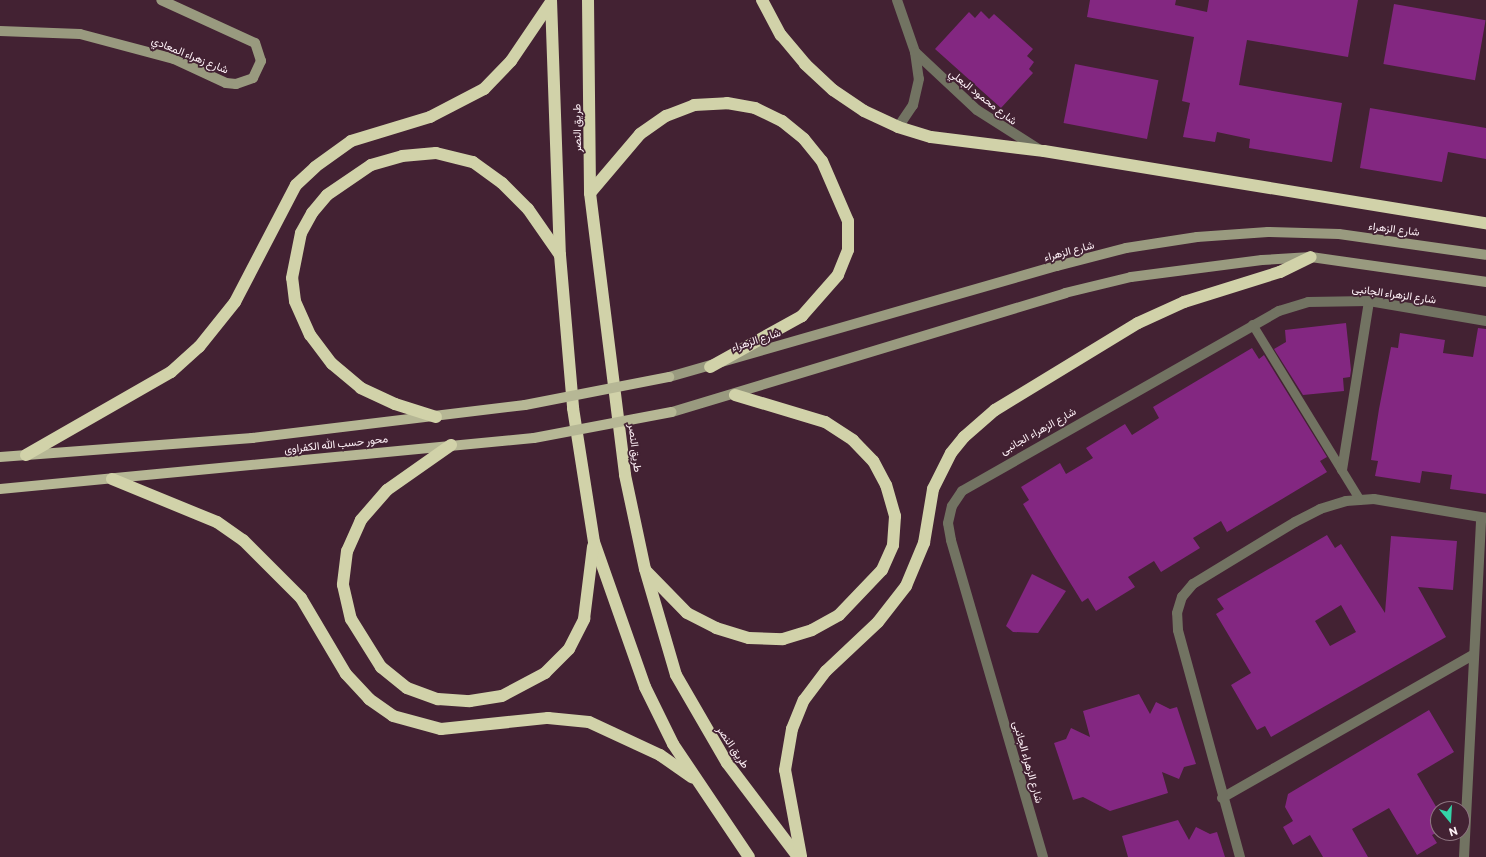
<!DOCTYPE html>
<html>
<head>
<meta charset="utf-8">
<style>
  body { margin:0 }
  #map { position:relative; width:1486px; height:857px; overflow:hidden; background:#432233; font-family:Commissioner,Vazirmatn,sans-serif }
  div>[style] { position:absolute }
  .building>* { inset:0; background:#832781; transform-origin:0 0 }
  .lane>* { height:9px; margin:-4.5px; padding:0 4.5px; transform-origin:4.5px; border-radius:4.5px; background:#727362 }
  .street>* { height:10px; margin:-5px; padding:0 5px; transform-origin:5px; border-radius:5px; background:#727362 }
  .secondary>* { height:10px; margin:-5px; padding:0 5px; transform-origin:5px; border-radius:5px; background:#999a7f }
  .primary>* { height:10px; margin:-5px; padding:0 5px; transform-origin:5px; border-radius:5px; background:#b6b795 }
  .highway>* { height:12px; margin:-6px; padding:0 6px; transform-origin:6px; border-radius:6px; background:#d1d2a9 }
  .primary-bridge>* { height:10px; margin:-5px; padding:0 5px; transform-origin:5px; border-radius:5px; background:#b6b795 }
  span { translate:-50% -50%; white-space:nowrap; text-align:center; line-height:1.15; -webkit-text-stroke:3.5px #432233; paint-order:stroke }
  .street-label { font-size:11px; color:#fef1f7 }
  .north { position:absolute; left:1430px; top:801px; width:40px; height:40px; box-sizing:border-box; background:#432233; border:1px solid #8e7581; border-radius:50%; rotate:162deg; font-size:11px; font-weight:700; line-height:16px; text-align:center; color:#fef1f7 }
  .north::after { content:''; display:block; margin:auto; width:14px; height:18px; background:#34d4a8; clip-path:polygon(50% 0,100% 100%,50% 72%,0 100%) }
</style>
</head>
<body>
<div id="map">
  <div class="building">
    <div style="clip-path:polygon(1090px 0,1176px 0,1175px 5px,1207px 12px,1209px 0,1358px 0,1348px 57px,1247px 40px,1239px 85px,1342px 103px,1332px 162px,1249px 148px,1250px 139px,1217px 132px,1215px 142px,1183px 137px,1190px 103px,1182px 101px,1194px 37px,1087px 17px)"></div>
    <div style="left:1394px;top:4px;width:93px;height:61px;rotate:10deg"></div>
    <div style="clip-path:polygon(981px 11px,989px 19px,994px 14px,1033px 49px,1027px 56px,1034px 62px,1029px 69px,1033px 73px,1001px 108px,935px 49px,969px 12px,975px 18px)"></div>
    <div style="left:1075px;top:64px;width:85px;height:60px;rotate:11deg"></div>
    <div style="clip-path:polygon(1370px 108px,1486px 128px,1486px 159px,1448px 152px,1442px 182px,1360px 168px)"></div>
    <div style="clip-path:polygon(1346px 323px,1351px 370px,1350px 377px,1343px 378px,1344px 391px,1303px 395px,1274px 349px,1286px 342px,1285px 330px)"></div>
    <div style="clip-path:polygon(1478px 328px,1486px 329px,1486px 494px,1450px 489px,1452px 475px,1422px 471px,1420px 483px,1375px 476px,1378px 461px,1371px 460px,1379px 409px,1391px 347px,1398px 348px,1400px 333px,1445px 340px,1443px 353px,1473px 357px)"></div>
    <div style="clip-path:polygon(1252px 348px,1259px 359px,1264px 355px,1327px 457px,1320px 461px,1327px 472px,1227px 532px,1221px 521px,1193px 538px,1200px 548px,1161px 572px,1154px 561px,1128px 577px,1135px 587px,1096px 611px,1088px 598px,1082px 602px,1055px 558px,1023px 504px,1029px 500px,1021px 487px,1060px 463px,1066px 474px,1093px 458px,1086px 448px,1125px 424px,1132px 435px,1159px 418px,1153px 407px)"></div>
    <div style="clip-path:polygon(evenodd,1327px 535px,1335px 548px,1341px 544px,1385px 613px,1391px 536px,1457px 541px,1453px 590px,1418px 587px,1446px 637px,1271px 737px,1265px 726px,1257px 730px,1231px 685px,1251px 673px,1216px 614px,1224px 609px,1217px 599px,1327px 535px,1341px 605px,1356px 632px,1330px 646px,1315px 621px,1341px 605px)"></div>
    <div style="clip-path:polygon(1032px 574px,1066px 591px,1038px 633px,1013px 632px,1006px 626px)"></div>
    <div style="clip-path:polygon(1139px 694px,1150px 714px,1156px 702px,1170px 709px,1177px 707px,1196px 764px,1184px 767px,1179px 779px,1162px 772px,1168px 793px,1110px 811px,1083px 797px,1073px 800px,1054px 743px,1066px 739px,1071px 728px,1090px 737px,1083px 711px)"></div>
    <div style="clip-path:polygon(1429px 710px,1454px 752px,1417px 774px,1438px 810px,1438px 832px,1432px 835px,1437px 843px,1417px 855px,1389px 808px,1352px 829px,1368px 857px,1323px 857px,1310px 835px,1293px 845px,1283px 827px,1293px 821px,1285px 807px,1288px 794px)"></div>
    <div style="clip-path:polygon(1178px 820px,1189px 840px,1196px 827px,1210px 834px,1217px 832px,1225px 857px,1128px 857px,1122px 836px)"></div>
  </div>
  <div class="lane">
    <div style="left:1252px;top:324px;width:206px;rotate:58.5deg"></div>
  </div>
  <div class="street">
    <div style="left:897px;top:0;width:55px;rotate:70.9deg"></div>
    <div style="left:915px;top:52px;width:27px;rotate:82deg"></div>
    <div style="left:919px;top:79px;width:27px;rotate:103deg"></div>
    <div style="left:913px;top:105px;width:27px;rotate:124deg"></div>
    <div style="left:915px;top:52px;width:85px;rotate:43.1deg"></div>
    <div style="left:977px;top:110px;width:75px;rotate:32.4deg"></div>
    <div style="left:1342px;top:470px;width:171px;rotate:-80.9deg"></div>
    <div style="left:1222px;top:798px;width:290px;rotate:-29.7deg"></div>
    <div style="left:1043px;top:857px;width:330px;rotate:-106.2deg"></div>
    <div style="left:951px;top:540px;width:17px;rotate:-100deg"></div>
    <div style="left:948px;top:523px;width:17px;rotate:-77deg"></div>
    <div style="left:952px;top:506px;width:18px;rotate:-56deg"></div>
    <div style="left:962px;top:491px;width:365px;rotate:-29.6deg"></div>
    <div style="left:1279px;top:311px;width:30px;rotate:-17deg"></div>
    <div style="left:1308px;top:302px;width:61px;rotate:-0.9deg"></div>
    <div style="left:1369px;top:301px;width:119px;rotate:9.7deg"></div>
    <div style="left:1240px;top:857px;width:235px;rotate:-105.3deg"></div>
    <div style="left:1178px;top:630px;width:17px;rotate:-93deg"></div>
    <div style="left:1177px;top:613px;width:17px;rotate:-73deg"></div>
    <div style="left:1182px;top:597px;width:17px;rotate:-50deg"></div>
    <div style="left:1193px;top:584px;width:119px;rotate:-31.3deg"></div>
    <div style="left:1295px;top:522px;width:28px;rotate:-27deg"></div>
    <div style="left:1320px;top:509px;width:27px;rotate:-17deg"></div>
    <div style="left:1346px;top:501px;width:28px;rotate:-4deg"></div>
    <div style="left:1374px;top:499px;width:114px;rotate:9.6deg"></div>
    <div style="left:1464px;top:857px;width:340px;rotate:-87.1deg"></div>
  </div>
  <div class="secondary">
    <div style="left:0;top:31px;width:80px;rotate:2.1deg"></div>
    <div style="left:80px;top:34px;width:97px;rotate:14.9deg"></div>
    <div style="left:174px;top:59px;width:57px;rotate:24.8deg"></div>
    <div style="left:226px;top:83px;width:10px;rotate:6deg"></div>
    <div style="left:236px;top:84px;width:18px;rotate:-19deg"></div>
    <div style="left:253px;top:78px;width:19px;rotate:-65deg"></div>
    <div style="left:261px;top:61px;width:19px;rotate:-108deg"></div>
    <div style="left:255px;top:43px;width:103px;rotate:-155.4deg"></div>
    <div style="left:669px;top:377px;width:404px;rotate:-16deg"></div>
    <div style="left:1057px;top:266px;width:71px;rotate:-14.6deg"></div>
    <div style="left:1126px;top:248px;width:72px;rotate:-8.8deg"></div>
    <div style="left:1197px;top:237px;width:71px;rotate:-4deg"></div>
    <div style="left:1268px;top:232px;width:71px;rotate:1.6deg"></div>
    <div style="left:1339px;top:234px;width:148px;rotate:8.1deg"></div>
    <div style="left:672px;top:412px;width:411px;rotate:-16.8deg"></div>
    <div style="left:1065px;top:293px;width:68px;rotate:-13.6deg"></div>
    <div style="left:1131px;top:277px;width:132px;rotate:-7.4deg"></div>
    <div style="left:1262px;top:260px;width:49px;rotate:-3.5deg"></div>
    <div style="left:1311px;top:257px;width:177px;rotate:8.1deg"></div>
  </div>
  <div class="primary">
    <div style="left:0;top:457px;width:253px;rotate:-4.3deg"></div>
    <div style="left:252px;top:438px;width:275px;rotate:-6.9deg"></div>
    <div style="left:0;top:489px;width:536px;rotate:-5.46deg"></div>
  </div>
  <div class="highway">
    <div style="left:551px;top:0;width:255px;rotate:88deg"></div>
    <div style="left:560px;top:255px;width:154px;rotate:85.1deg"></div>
    <div style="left:573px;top:408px;width:136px;rotate:81.1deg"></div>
    <div style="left:594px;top:542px;width:154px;rotate:70.6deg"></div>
    <div style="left:645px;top:687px;width:64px;rotate:63.8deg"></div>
    <div style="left:673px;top:744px;width:136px;rotate:56.1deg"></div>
    <div style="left:588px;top:0;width:193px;rotate:89.4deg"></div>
    <div style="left:590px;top:193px;width:284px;rotate:82.9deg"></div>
    <div style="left:625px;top:475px;width:96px;rotate:78deg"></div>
    <div style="left:645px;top:569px;width:110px;rotate:73.7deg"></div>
    <div style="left:676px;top:675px;width:102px;rotate:59.9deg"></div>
    <div style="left:727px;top:763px;width:118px;rotate:52.9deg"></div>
    <div style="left:762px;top:0;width:40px;rotate:62deg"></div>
    <div style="left:781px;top:35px;width:38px;rotate:50deg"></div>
    <div style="left:805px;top:64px;width:38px;rotate:43deg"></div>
    <div style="left:833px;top:90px;width:37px;rotate:34deg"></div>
    <div style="left:864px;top:111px;width:38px;rotate:25deg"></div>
    <div style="left:898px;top:127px;width:34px;rotate:17deg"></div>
    <div style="left:931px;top:137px;width:114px;rotate:7.1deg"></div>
    <div style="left:1044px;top:151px;width:448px;rotate:9.3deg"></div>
    <div style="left:590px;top:193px;width:77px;rotate:-49.7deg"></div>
    <div style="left:640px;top:134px;width:32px;rotate:-35deg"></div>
    <div style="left:666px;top:116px;width:30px;rotate:-21deg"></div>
    <div style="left:694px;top:105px;width:33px;rotate:-3deg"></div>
    <div style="left:727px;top:103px;width:28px;rotate:10deg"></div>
    <div style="left:755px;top:108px;width:30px;rotate:26deg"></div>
    <div style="left:782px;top:121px;width:28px;rotate:39deg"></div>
    <div style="left:804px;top:139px;width:28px;rotate:51deg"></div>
    <div style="left:822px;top:161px;width:65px;rotate:66.6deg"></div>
    <div style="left:848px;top:221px;width:29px;rotate:90deg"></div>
    <div style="left:848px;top:250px;width:27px;rotate:112deg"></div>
    <div style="left:838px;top:275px;width:55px;rotate:131.3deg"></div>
    <div style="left:802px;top:316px;width:105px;rotate:151deg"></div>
    <div style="left:436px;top:417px;width:43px;rotate:-162.4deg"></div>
    <div style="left:395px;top:404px;width:38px;rotate:-155deg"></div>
    <div style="left:361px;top:388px;width:38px;rotate:-140deg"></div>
    <div style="left:332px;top:364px;width:36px;rotate:-127deg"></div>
    <div style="left:310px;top:335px;width:37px;rotate:-114deg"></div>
    <div style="left:295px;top:301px;width:23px;rotate:-97deg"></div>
    <div style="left:292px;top:278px;width:46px;rotate:-78.7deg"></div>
    <div style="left:301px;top:233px;width:23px;rotate:-61deg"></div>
    <div style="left:312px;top:213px;width:23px;rotate:-50deg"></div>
    <div style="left:327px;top:195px;width:53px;rotate:-34.3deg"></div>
    <div style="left:371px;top:165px;width:32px;rotate:-16deg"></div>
    <div style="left:402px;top:156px;width:34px;rotate:-5deg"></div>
    <div style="left:436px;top:153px;width:38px;rotate:14deg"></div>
    <div style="left:473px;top:162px;width:36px;rotate:36deg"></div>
    <div style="left:502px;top:183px;width:37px;rotate:45deg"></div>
    <div style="left:528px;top:209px;width:56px;rotate:55.2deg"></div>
    <div style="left:451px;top:445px;width:78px;rotate:144.9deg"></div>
    <div style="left:387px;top:490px;width:40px;rotate:131deg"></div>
    <div style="left:361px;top:520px;width:34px;rotate:114deg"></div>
    <div style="left:347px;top:551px;width:34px;rotate:97deg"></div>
    <div style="left:343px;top:585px;width:35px;rotate:77deg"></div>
    <div style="left:351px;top:619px;width:57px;rotate:58deg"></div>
    <div style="left:381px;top:667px;width:33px;rotate:39deg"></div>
    <div style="left:407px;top:688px;width:33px;rotate:20deg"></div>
    <div style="left:438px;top:699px;width:32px;rotate:4deg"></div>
    <div style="left:470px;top:701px;width:32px;rotate:-9deg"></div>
    <div style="left:502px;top:696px;width:49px;rotate:-28.1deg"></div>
    <div style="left:545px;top:673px;width:34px;rotate:-45deg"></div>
    <div style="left:569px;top:649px;width:34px;rotate:-63deg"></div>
    <div style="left:584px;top:619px;width:73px;rotate:-82.9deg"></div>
    <div style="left:26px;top:455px;width:167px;rotate:-29.8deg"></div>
    <div style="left:171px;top:372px;width:38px;rotate:-42deg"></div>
    <div style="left:199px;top:347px;width:58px;rotate:-51.3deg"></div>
    <div style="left:235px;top:302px;width:132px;rotate:-62.5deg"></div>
    <div style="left:296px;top:185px;width:26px;rotate:-43deg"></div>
    <div style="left:315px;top:167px;width:44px;rotate:-35.8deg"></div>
    <div style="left:351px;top:141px;width:83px;rotate:-16.9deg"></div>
    <div style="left:430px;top:117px;width:61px;rotate:-27.4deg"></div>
    <div style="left:484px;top:89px;width:39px;rotate:-46deg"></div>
    <div style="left:511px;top:61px;width:71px;rotate:-55.9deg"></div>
    <div style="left:112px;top:479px;width:113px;rotate:22.3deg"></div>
    <div style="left:217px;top:522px;width:32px;rotate:35deg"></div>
    <div style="left:243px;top:540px;width:82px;rotate:45deg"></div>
    <div style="left:301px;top:598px;width:88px;rotate:59.4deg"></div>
    <div style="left:346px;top:674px;width:34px;rotate:47deg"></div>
    <div style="left:369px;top:699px;width:29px;rotate:35deg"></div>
    <div style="left:393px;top:716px;width:50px;rotate:15.2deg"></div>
    <div style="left:441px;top:729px;width:108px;rotate:-5.9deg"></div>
    <div style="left:548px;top:718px;width:41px;rotate:5.6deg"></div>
    <div style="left:589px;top:722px;width:78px;rotate:24.9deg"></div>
    <div style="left:660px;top:755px;width:39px;rotate:35deg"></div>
    <div style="left:647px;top:572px;width:57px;rotate:45.7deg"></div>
    <div style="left:687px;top:613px;width:33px;rotate:27deg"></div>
    <div style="left:716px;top:628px;width:34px;rotate:17deg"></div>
    <div style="left:749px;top:638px;width:34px;rotate:2deg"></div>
    <div style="left:783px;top:639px;width:30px;rotate:-17deg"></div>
    <div style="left:812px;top:630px;width:31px;rotate:-29deg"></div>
    <div style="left:839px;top:615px;width:62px;rotate:-46.3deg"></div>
    <div style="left:882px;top:570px;width:27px;rotate:-66deg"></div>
    <div style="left:893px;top:545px;width:29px;rotate:-86deg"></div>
    <div style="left:895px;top:516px;width:32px;rotate:-106deg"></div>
    <div style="left:886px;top:485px;width:27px;rotate:-118deg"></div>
    <div style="left:873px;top:461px;width:29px;rotate:-134deg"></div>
    <div style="left:853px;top:440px;width:33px;rotate:-147deg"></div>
    <div style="left:825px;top:422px;width:94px;rotate:-163.3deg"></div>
    <div style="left:801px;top:856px;width:87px;rotate:-100.5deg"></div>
    <div style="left:785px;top:770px;width:42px;rotate:-80.3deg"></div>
    <div style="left:792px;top:729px;width:31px;rotate:-68deg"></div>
    <div style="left:804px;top:700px;width:36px;rotate:-53deg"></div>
    <div style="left:826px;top:671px;width:71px;rotate:-43.3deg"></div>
    <div style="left:878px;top:622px;width:46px;rotate:-52.1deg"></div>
    <div style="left:906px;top:586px;width:47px;rotate:-67.3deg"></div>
    <div style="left:924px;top:543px;width:55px;rotate:-80.5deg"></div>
    <div style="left:933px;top:489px;width:40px;rotate:-63.4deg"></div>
    <div style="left:951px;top:453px;width:21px;rotate:-51deg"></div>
    <div style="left:964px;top:437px;width:41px;rotate:-41.1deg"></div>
    <div style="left:995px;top:410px;width:167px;rotate:-31.3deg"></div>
    <div style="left:1138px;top:323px;width:51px;rotate:-24.5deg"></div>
    <div style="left:1184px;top:302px;width:101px;rotate:-17.4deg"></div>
    <div style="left:1280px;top:272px;width:34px;rotate:-26deg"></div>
  </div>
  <div class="primary-bridge">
    <div style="left:525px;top:405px;width:147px;rotate:-11deg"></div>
    <div style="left:534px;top:438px;width:140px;rotate:-10.7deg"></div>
  </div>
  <div class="street-label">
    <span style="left:190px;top:55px;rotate:22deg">شارع زهراء المعادي</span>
    <span style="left:983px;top:97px;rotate:38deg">شارع محمود البعلي</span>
    <span style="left:577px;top:128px;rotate:-91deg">طريق النصر</span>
    <span style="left:1394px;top:229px;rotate:7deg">شارع الزهراء</span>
    <span style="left:1069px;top:251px;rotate:-15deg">شارع الزهراء</span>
    <span style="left:1394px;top:294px;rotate:8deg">شارع الزهراء الجانبى</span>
    <span style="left:756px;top:340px;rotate:-18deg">شارع الزهراء</span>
    <span style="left:1038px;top:431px;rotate:-29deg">شارع الزهراء الجانبى</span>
    <span style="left:336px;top:444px;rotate:-6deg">محور حسب الله الكفراوى</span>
    <span style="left:635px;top:448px;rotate:83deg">طريق النصر</span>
    <span style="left:733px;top:747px;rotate:56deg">طريق النصر</span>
    <span style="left:1028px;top:762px;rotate:74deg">شارع الزهراء الجانبى</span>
  </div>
  <div class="north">N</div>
</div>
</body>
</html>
